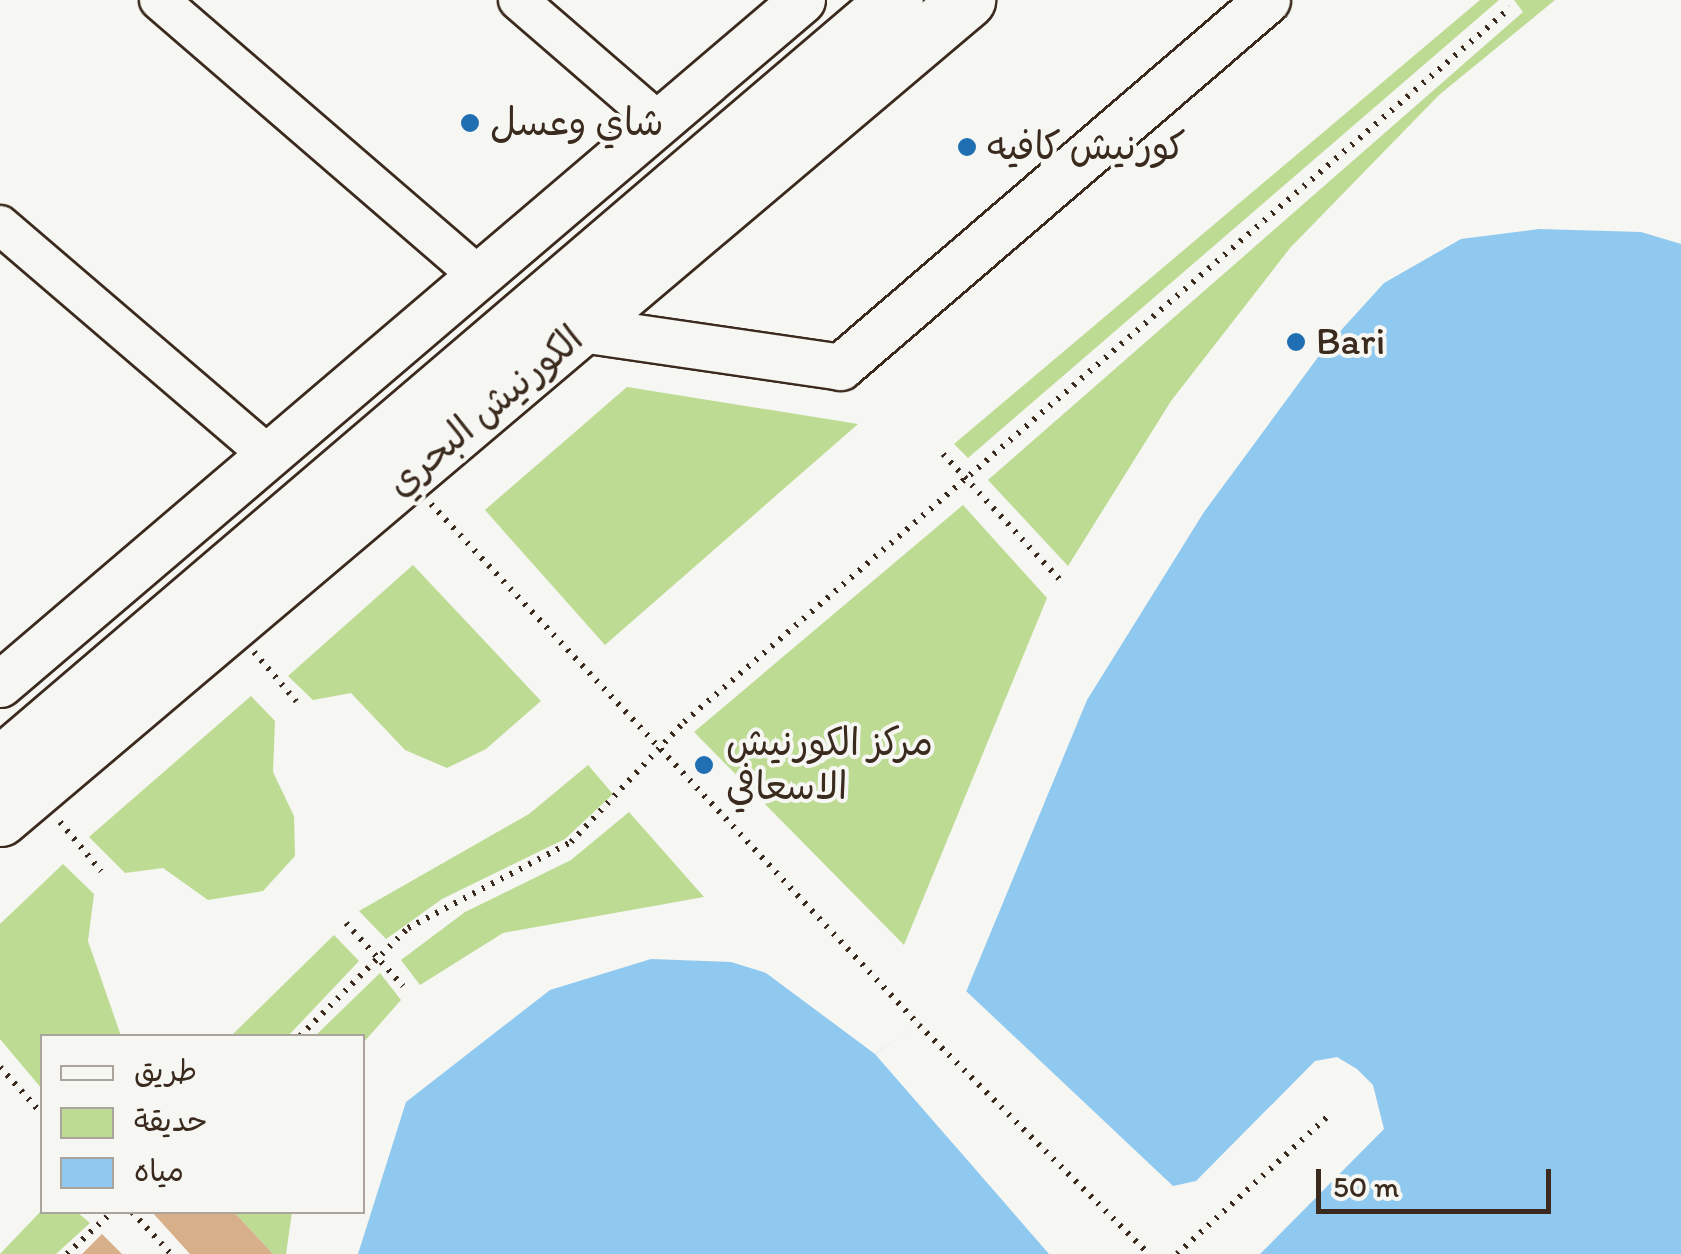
<!DOCTYPE html>
<html>
<head>
<meta charset="utf-8">
<style>
  body { margin:0 }
  #map { position:relative; width:1681px; height:1254px; overflow:hidden; background:#f6f6f2; font-family:Itim,"Playpen Sans Arabic",sans-serif }
  div>[style] { position:absolute }
  .green>* { inset:0; background:#bddb93 }
  .water>* { inset:0; background:#90c9f0 }
  .pier>* { inset:0; background:#f6f6f2 }
  .building>* { inset:0; background:#d7af89 }
  .path>* { height:6px; margin-top:-3px; transform-origin:0; background:repeating-linear-gradient(90deg,#3b2a1e 0 2.5px,transparent 0 10.5px) }
  .roads { filter:drop-shadow(2px 0 #3b2a1e) drop-shadow(-2px 0 #3b2a1e) drop-shadow(0 2px #3b2a1e) drop-shadow(0 -2px #3b2a1e) }
  .minor>* { height:38px; margin:-19px; padding:0 19px; transform-origin:19px; border-radius:19px; background:#f6f6f2 }
  .tertiary>* { height:45px; margin:-22.5px; padding:0 22.5px; transform-origin:22.5px; border-radius:22.5px; background:#f6f6f2 }
  .primary>* { height:55px; margin:-27.5px; padding:0 27.5px; transform-origin:27.5px; border-radius:27.5px; background:#f6f6f2 }
  .dots>* { width:28px; height:28px; translate:-50% -50%; box-sizing:border-box; border:5px solid #f6f6f2; border-radius:50% }
  span { translate:-50% -50%; white-space:nowrap; text-align:center; line-height:1.15; -webkit-text-stroke:8px #f6f6f2; paint-order:stroke }
  .poi-label { font-size:38px; color:#3b2a1e }
  .left { translate:0 -50%; text-align:left }
  .street-label { font-size:38px; color:#3b2a1e }
  .legend { position:absolute; left:40px; top:1034px; width:325px; height:180px; box-sizing:border-box; background:#f6f6f2; border:2px solid #aba49d; margin:0; padding:12px 18px; list-style:none; font-size:30px; color:#3b2a1e }
  .legend li { display:flex; align-items:center; gap:20px; height:50px }
  .legend b { width:50px; border:2px solid #aba49d }
  .scale { position:absolute; left:1316px; top:1169px; width:235px; height:45px; box-sizing:border-box; border:5px solid #3b2a1e; border-top:0; padding-left:12px; font-size:30px; line-height:35px; white-space:nowrap; color:#3b2a1e; -webkit-text-stroke:8px #f6f6f2; paint-order:stroke }
</style>
</head>
<body>
<div id="map">
  <div class="green">
    <div style="clip-path:polygon(1480px 0,1499px 0,968px 458px,954px 444px)"></div>
    <div style="clip-path:polygon(1514px 0,1555px 0,1439px 95px,1290px 248px,1171px 401px,1068px 566px,988px 480px,1523px 12px)"></div>
    <div style="clip-path:polygon(627px 387px,858px 424px,605px 645px,485px 510px)"></div>
    <div style="clip-path:polygon(963px 505px,1047px 598px,904px 945px,694px 732px)"></div>
    <div style="clip-path:polygon(413px 565px,541px 701px,486px 749px,447px 768px,405px 750px,351px 693px,313px 700px,288px 676px)"></div>
    <div style="clip-path:polygon(251px 696px,275px 721px,273px 772px,294px 816px,295px 856px,263px 891px,208px 900px,163px 868px,125px 873px,89px 837px)"></div>
    <div style="clip-path:polygon(588px 765px,613px 794px,565px 839px,442px 899px,386px 939px,359px 911px,529px 814px)"></div>
    <div style="clip-path:polygon(629px 812px,704px 897px,503px 933px,420px 985px,401px 960px,465px 912px,571px 860px)"></div>
    <div style="clip-path:polygon(63px 864px,94px 894px,88px 941px,121px 1036px,42px 1036px,42px 1089px,0 1039px,0 924px)"></div>
    <div style="clip-path:polygon(334px 935px,359px 961px,288px 1036px,231px 1036px)"></div>
    <div style="clip-path:polygon(380px 973px,401px 1000px,363px 1043px,315px 1036px)"></div>
    <div style="clip-path:polygon(42px 1210px,77px 1212px,90px 1223px,56px 1254px,0 1254px)"></div>
    <div style="clip-path:polygon(234px 1212px,292px 1212px,286px 1254px,273px 1254px)"></div>
  </div>
  <div class="water">
    <div style="clip-path:polygon(1539px 229px,1641px 232px,1681px 244px,1681px 1254px,358px 1254px,406px 1102px,550px 990px,651px 959px,731px 962px,766px 973px,875px 1054px,966px 992px,1087px 700px,1204px 512px,1324px 349px,1384px 283px,1461px 239px)"></div>
  </div>
  <div class="pier">
    <div style="clip-path:polygon(966px 991px,1173px 1186px,1196px 1181px,1315px 1061px,1337px 1057px,1357px 1069px,1373px 1085px,1384px 1129px,1260px 1254px,1049px 1254px,875px 1054px)"></div>
  </div>
  <div class="building">
    <div style="clip-path:polygon(152px 1212px,234px 1212px,273px 1254px,190px 1254px)"></div>
    <div style="clip-path:polygon(102px 1234px,122px 1254px,82px 1254px)"></div>
  </div>
  <div class="path">
    <div style="left:943px;top:454px;width:171px;rotate:47.1deg"></div>
    <div style="left:431px;top:504px;width:714px;rotate:46.87deg"></div>
    <div style="left:919px;top:1025px;width:325px;rotate:44.9deg"></div>
    <div style="left:254px;top:652px;width:65px;rotate:49.4deg"></div>
    <div style="left:60px;top:822px;width:64px;rotate:50.1deg"></div>
    <div style="left:346px;top:923px;width:85px;rotate:47.9deg"></div>
    <div style="left:300px;top:1036px;width:153px;rotate:-45deg"></div>
    <div style="left:408px;top:928px;width:184px;rotate:-27.8deg"></div>
    <div style="left:571px;top:842px;width:165px;rotate:-46.7deg"></div>
    <div style="left:684px;top:722px;width:1092px;rotate:-40.84deg"></div>
    <div style="left:0;top:1067px;width:63px;rotate:48.2deg"></div>
    <div style="left:132px;top:1212px;width:57px;rotate:47.1deg"></div>
    <div style="left:67px;top:1254px;width:62px;rotate:-43deg"></div>
    <div style="left:1177px;top:1254px;width:203px;rotate:-42.4deg"></div>
  </div>
  <div class="roads">
    <div class="minor">
      <div style="left:159px;top:0;width:421px;rotate:40.8deg"></div>
      <div style="left:518px;top:0;width:186px;rotate:40.9deg"></div>
      <div style="left:0;top:225px;width:350px;rotate:40.6deg"></div>
    </div>
    <div class="tertiary">
      <div style="left:581px;top:329px;width:262px;rotate:8.3deg"></div>
      <div style="left:840px;top:367px;width:563px;rotate:-40.68deg"></div>
      <div style="left:0;top:684px;width:1054px;rotate:-40.46deg"></div>
    </div>
    <div class="primary">
      <div style="left:0;top:765px;width:1177px;rotate:-40.52deg"></div>
      <div style="left:0;top:818px;width:1267px;rotate:-40.23deg"></div>
    </div>
  </div>
  <div class="dots">
    <div style="left:470px;top:123px;background:#1f6fb2"></div>
    <div style="left:967px;top:147px;background:#1f6fb2"></div>
    <div style="left:1296px;top:342px;background:#1f6fb2"></div>
    <div style="left:704px;top:765px;background:#1f6fb2"></div>
  </div>
  <div class="poi-label">
    <span class="left" style="left:490px;top:123px">شاي وعسل</span>
    <span class="left" style="left:987px;top:147px">كورنيش كافيه</span>
    <span class="left" style="left:1316px;top:342px">Bari</span>
    <span class="left" style="left:726px;top:765px">مركز الكورنيش<br>الاسعافي</span>
  </div>
  <div class="street-label">
    <span style="left:485px;top:411px;rotate:-40deg">الكورنيش البحري</span>
  </div>
  <ul class="legend">
  <li><b style="height:12px;background:#f6f6f2"></b>طريق</li>
  <li><b style="height:28px;background:#bddb93"></b>حديقة</li>
  <li><b style="height:28px;background:#90c9f0"></b>مياه</li>
  </ul>
  <div class="scale">50 m</div>
</div>
</body>
</html>
